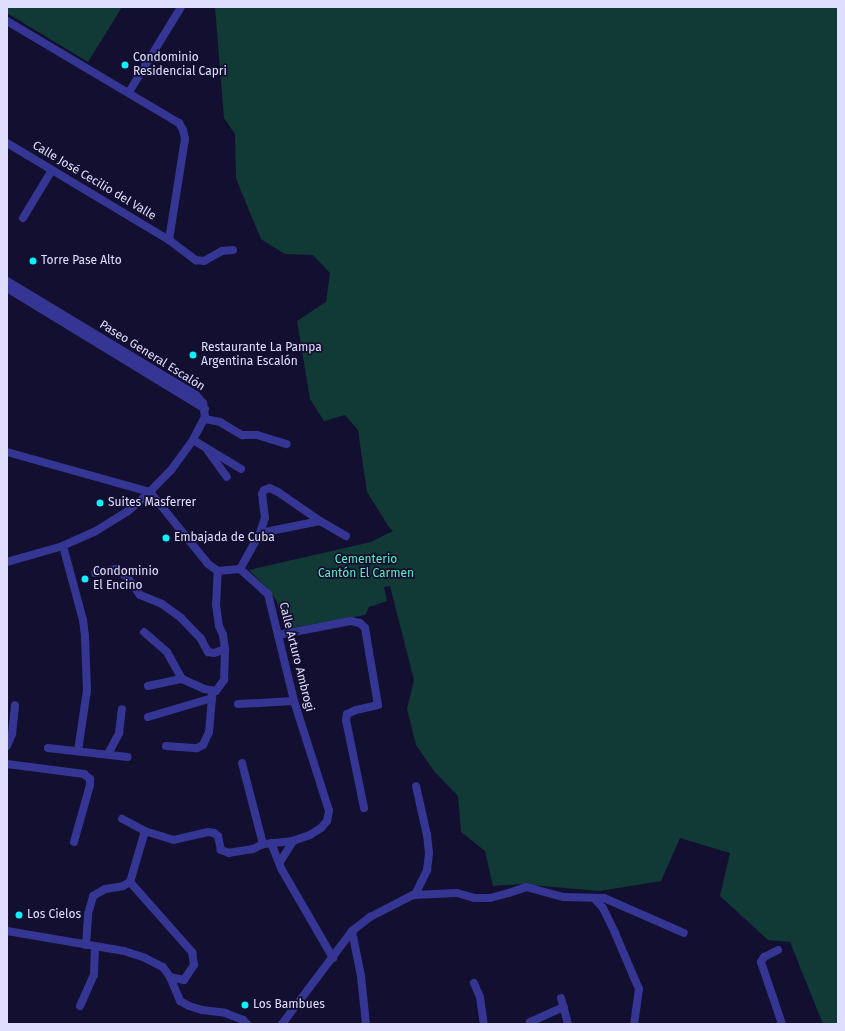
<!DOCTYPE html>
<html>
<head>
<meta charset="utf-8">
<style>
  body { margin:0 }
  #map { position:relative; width:845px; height:1031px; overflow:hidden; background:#130f30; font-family:"Fira Sans",sans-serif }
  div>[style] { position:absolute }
  .green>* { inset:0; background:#113a37 }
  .minor>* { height:8px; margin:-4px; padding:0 4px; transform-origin:4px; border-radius:4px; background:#353693 }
  .dots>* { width:11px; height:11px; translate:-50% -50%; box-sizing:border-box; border:2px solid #130f30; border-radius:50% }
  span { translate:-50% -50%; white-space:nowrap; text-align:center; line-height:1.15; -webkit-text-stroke:3.5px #130f30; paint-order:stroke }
  .poi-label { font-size:12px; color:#e0deff }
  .left { translate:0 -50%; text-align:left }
  .street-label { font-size:12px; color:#e0deff }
  .park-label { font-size:12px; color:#5bedc2 }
  .frame { position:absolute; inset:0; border:8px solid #e0deff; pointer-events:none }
</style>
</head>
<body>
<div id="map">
  <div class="green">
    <div style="clip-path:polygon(7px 7px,122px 7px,88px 62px,7px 13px)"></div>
    <div style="clip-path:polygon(215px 7px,838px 7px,838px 1024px,823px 1024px,790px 942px,768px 940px,720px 896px,730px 853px,680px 838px,661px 881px,599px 891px,520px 884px,493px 886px,485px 851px,461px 832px,458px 796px,434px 771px,416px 745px,407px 709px,414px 680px,390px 586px,384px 587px,387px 601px,369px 607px,365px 615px,285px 629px,277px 602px,271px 592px,249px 570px,371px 542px,393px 531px,389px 527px,367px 492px,358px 430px,345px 415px,324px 421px,310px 399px,297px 321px,326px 302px,330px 273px,313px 255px,285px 254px,261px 239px,248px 208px,236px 178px,235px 134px,224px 118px)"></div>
  </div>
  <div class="minor">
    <div style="left:7px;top:21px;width:200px;rotate:30.7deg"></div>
    <div style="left:179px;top:123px;width:8px;rotate:60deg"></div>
    <div style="left:183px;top:130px;width:9px;rotate:77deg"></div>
    <div style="left:185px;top:139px;width:102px;rotate:99deg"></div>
    <div style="left:129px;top:92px;width:100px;rotate:-58.5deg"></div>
    <div style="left:7px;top:143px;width:189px;rotate:30.9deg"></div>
    <div style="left:169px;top:240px;width:34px;rotate:37deg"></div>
    <div style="left:196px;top:260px;width:8px;rotate:7deg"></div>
    <div style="left:204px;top:261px;width:21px;rotate:-29deg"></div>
    <div style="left:222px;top:251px;width:11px;rotate:-5deg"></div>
    <div style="left:23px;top:218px;width:56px;rotate:-58.9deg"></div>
    <div style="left:7px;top:281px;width:221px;rotate:31.1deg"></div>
    <div style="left:196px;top:395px;width:11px;rotate:49deg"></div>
    <div style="left:203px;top:403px;width:14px;rotate:82deg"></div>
    <div style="left:205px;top:417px;width:26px;rotate:118deg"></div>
    <div style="left:193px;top:440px;width:37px;rotate:126deg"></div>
    <div style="left:171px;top:470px;width:30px;rotate:134deg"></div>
    <div style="left:150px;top:492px;width:29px;rotate:139deg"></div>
    <div style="left:128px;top:511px;width:38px;rotate:148deg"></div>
    <div style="left:96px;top:531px;width:36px;rotate:156deg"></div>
    <div style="left:63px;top:546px;width:58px;rotate:164.1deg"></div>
    <div style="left:7px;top:288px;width:232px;rotate:31.4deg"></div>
    <div style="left:205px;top:419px;width:15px;rotate:11deg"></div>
    <div style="left:220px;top:422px;width:26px;rotate:31deg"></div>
    <div style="left:242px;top:435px;width:15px"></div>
    <div style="left:257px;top:435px;width:31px;rotate:17deg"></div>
    <div style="left:193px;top:440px;width:56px;rotate:31.1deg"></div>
    <div style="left:208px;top:451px;width:32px;rotate:54deg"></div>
    <div style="left:7px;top:452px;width:148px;rotate:15.6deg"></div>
    <div style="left:150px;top:492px;width:92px;rotate:51.1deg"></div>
    <div style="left:208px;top:564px;width:12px;rotate:35deg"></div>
    <div style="left:218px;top:571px;width:22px;rotate:-5deg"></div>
    <div style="left:240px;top:569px;width:38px;rotate:42deg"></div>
    <div style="left:268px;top:594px;width:110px;rotate:76.3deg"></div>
    <div style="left:294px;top:701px;width:115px;rotate:72.3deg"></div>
    <div style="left:329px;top:811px;width:10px;rotate:101deg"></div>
    <div style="left:327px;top:821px;width:9px;rotate:131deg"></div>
    <div style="left:321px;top:828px;width:13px;rotate:148deg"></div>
    <div style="left:310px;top:835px;width:18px;rotate:161deg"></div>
    <div style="left:293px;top:841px;width:30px;rotate:174deg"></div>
    <div style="left:263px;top:844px;width:11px;rotate:153deg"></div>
    <div style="left:253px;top:849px;width:24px;rotate:171deg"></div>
    <div style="left:229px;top:853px;width:9px;rotate:-159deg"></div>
    <div style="left:221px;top:850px;width:14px;rotate:-102deg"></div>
    <div style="left:218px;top:836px;width:5px;rotate:-143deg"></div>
    <div style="left:214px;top:833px;width:6px;rotate:-171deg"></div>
    <div style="left:208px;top:832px;width:35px;rotate:167deg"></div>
    <div style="left:174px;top:840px;width:30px;rotate:-163deg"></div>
    <div style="left:145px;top:831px;width:26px;rotate:-152deg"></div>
    <div style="left:320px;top:521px;width:30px;rotate:30deg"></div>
    <div style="left:63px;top:546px;width:77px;rotate:74.9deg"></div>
    <div style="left:83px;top:620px;width:16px;rotate:83deg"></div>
    <div style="left:85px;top:636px;width:54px;rotate:87.9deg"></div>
    <div style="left:87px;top:690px;width:62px;rotate:98.4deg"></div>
    <div style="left:240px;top:569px;width:41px;rotate:-60.9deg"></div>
    <div style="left:260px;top:533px;width:16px;rotate:-72deg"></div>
    <div style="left:265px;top:518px;width:24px;rotate:-97deg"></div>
    <div style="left:262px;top:494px;width:4px;rotate:-63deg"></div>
    <div style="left:264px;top:490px;width:6px;rotate:-18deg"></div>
    <div style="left:270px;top:488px;width:9px;rotate:27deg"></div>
    <div style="left:278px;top:492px;width:51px;rotate:34.6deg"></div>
    <div style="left:320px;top:521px;width:61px;rotate:168.7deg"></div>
    <div style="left:95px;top:573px;width:21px;rotate:-11deg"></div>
    <div style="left:116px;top:569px;width:14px;rotate:36deg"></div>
    <div style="left:127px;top:577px;width:22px;rotate:54deg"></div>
    <div style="left:140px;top:595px;width:24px;rotate:22deg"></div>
    <div style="left:162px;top:604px;width:24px;rotate:36deg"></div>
    <div style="left:181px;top:618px;width:29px;rotate:46deg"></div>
    <div style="left:201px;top:639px;width:15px;rotate:62deg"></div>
    <div style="left:208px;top:652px;width:6px;rotate:9deg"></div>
    <div style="left:214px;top:653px;width:12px;rotate:-20deg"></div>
    <div style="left:144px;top:632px;width:30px;rotate:41deg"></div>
    <div style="left:167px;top:652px;width:31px;rotate:61deg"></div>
    <div style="left:278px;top:635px;width:74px;rotate:-10.9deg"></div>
    <div style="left:351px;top:621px;width:9px;rotate:13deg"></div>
    <div style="left:360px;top:623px;width:7px;rotate:45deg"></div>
    <div style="left:365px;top:628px;width:78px;rotate:80.4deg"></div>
    <div style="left:378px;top:705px;width:23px;rotate:167deg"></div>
    <div style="left:356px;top:710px;width:10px;rotate:156deg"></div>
    <div style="left:347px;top:714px;width:6px;rotate:99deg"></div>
    <div style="left:346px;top:720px;width:90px;rotate:78.4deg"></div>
    <div style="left:148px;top:686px;width:35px;rotate:-12deg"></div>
    <div style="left:182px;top:679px;width:24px;rotate:24deg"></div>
    <div style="left:204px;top:689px;width:12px;rotate:9deg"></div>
    <div style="left:216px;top:691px;width:14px;rotate:-54deg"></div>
    <div style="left:224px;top:680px;width:31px;rotate:-88deg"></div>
    <div style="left:225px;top:649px;width:14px;rotate:-98deg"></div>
    <div style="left:223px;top:635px;width:10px;rotate:-114deg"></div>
    <div style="left:219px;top:626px;width:21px;rotate:-98deg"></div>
    <div style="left:216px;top:605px;width:34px;rotate:-87deg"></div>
    <div style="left:238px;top:704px;width:56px;rotate:-3.1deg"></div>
    <div style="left:148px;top:717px;width:67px;rotate:-16.5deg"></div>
    <div style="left:212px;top:698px;width:4px;rotate:-90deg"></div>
    <div style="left:7px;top:746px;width:13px;rotate:-67deg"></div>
    <div style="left:12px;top:734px;width:29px;rotate:-84deg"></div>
    <div style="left:166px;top:746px;width:31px;rotate:4deg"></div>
    <div style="left:197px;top:748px;width:7px;rotate:-27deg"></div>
    <div style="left:203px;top:745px;width:14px;rotate:-65deg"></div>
    <div style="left:209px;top:732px;width:34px;rotate:-85deg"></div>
    <div style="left:48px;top:748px;width:80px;rotate:6.5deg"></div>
    <div style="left:108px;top:754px;width:24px;rotate:-62deg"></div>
    <div style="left:119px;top:733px;width:24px;rotate:-83deg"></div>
    <div style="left:242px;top:763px;width:84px;rotate:75.5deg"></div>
    <div style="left:7px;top:764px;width:78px;rotate:7.4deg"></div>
    <div style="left:84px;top:774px;width:8px;rotate:40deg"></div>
    <div style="left:90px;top:779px;width:6px;rotate:90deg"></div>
    <div style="left:90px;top:785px;width:59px;rotate:105.7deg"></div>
    <div style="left:271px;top:843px;width:29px;rotate:68deg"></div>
    <div style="left:282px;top:870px;width:102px;rotate:59.9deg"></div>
    <div style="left:280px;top:862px;width:25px;rotate:-58deg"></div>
    <div style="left:130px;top:882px;width:94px;rotate:48.5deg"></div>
    <div style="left:192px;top:952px;width:13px;rotate:81deg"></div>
    <div style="left:194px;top:965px;width:18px;rotate:124deg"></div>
    <div style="left:184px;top:980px;width:14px;rotate:-168deg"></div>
    <div style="left:415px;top:895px;width:28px;rotate:-64deg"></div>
    <div style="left:427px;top:870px;width:17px;rotate:-83deg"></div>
    <div style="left:429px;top:853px;width:18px;rotate:-96deg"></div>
    <div style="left:427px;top:835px;width:50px;rotate:-102.7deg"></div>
    <div style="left:594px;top:898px;width:13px;rotate:48deg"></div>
    <div style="left:603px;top:908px;width:28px;rotate:64deg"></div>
    <div style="left:615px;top:933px;width:61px;rotate:66.8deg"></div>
    <div style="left:639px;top:989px;width:35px;rotate:98deg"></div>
    <div style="left:7px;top:931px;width:119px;rotate:9.7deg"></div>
    <div style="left:124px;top:951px;width:22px;rotate:18deg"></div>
    <div style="left:145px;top:958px;width:20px;rotate:27deg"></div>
    <div style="left:163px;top:967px;width:12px;rotate:55deg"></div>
    <div style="left:170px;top:977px;width:26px;rotate:67deg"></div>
    <div style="left:180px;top:1001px;width:10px;rotate:29deg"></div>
    <div style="left:189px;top:1006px;width:14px;rotate:17deg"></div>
    <div style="left:202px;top:1010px;width:23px;rotate:7deg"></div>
    <div style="left:225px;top:1013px;width:19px;rotate:21deg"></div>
    <div style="left:243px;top:1020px;width:6px;rotate:45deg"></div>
    <div style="left:352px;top:931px;width:46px;rotate:78.7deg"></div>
    <div style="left:361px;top:976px;width:48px;rotate:84.1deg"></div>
    <div style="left:86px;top:945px;width:31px;rotate:-86deg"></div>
    <div style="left:88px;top:914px;width:19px;rotate:-74deg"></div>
    <div style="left:93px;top:896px;width:14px;rotate:-30deg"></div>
    <div style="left:105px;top:889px;width:18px;rotate:-9deg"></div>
    <div style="left:123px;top:886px;width:8px;rotate:-30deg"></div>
    <div style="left:130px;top:882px;width:53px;rotate:-73.6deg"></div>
    <div style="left:778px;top:950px;width:16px;rotate:153deg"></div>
    <div style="left:764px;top:957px;width:6px;rotate:121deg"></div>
    <div style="left:761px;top:962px;width:65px;rotate:71.3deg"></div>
    <div style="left:474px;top:983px;width:15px;rotate:67deg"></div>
    <div style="left:480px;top:997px;width:27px;rotate:82deg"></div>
    <div style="left:561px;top:998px;width:27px;rotate:75deg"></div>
    <div style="left:80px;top:1006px;width:34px;rotate:-66deg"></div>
    <div style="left:94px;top:975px;width:28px;rotate:-88deg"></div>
    <div style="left:530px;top:1022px;width:37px;rotate:-24deg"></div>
    <div style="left:282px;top:1024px;width:116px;rotate:-53deg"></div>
    <div style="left:352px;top:931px;width:23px;rotate:-38deg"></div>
    <div style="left:370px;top:917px;width:48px;rotate:-27.1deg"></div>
    <div style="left:413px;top:895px;width:44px;rotate:-2.6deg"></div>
    <div style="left:457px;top:893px;width:18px;rotate:16deg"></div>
    <div style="left:474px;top:898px;width:16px"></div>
    <div style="left:490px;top:898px;width:20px;rotate:-15deg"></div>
    <div style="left:509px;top:893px;width:18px;rotate:-19deg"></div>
    <div style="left:526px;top:887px;width:39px;rotate:15deg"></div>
    <div style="left:564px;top:897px;width:40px;rotate:1.4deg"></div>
    <div style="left:604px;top:898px;width:87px;rotate:23.6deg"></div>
  </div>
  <div class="dots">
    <div style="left:125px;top:65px;background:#0af2ff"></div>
    <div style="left:33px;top:261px;background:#0af2ff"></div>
    <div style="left:193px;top:355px;background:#0af2ff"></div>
    <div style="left:100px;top:503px;background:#0af2ff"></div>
    <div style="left:166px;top:538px;background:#0af2ff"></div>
    <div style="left:85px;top:579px;background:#0af2ff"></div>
    <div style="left:19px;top:915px;background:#0af2ff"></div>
    <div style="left:245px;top:1005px;background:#0af2ff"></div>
  </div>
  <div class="poi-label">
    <span class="left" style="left:133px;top:65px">Condominio<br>Residencial Capri</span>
    <span class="left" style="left:41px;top:261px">Torre Pase Alto</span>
    <span class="left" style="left:201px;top:355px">Restaurante La Pampa<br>Argentina Escalón</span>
    <span class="left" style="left:108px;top:503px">Suites Masferrer</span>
    <span class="left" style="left:174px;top:538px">Embajada de Cuba</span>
    <span class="left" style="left:93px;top:579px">Condominio<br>El Encino</span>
    <span class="left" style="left:27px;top:915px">Los Cielos</span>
    <span class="left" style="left:253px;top:1005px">Los Bambues</span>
  </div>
  <div class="street-label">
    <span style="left:94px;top:181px;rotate:31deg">Calle José Cecilio del Valle</span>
    <span style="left:152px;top:356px;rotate:32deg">Paseo General Escalón</span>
    <span style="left:296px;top:657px;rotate:76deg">Calle Arturo Ambrogi</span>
  </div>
  <div class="park-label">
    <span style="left:366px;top:567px">Cementerio<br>Cantón El Carmen</span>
  </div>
  <div class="frame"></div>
</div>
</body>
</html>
